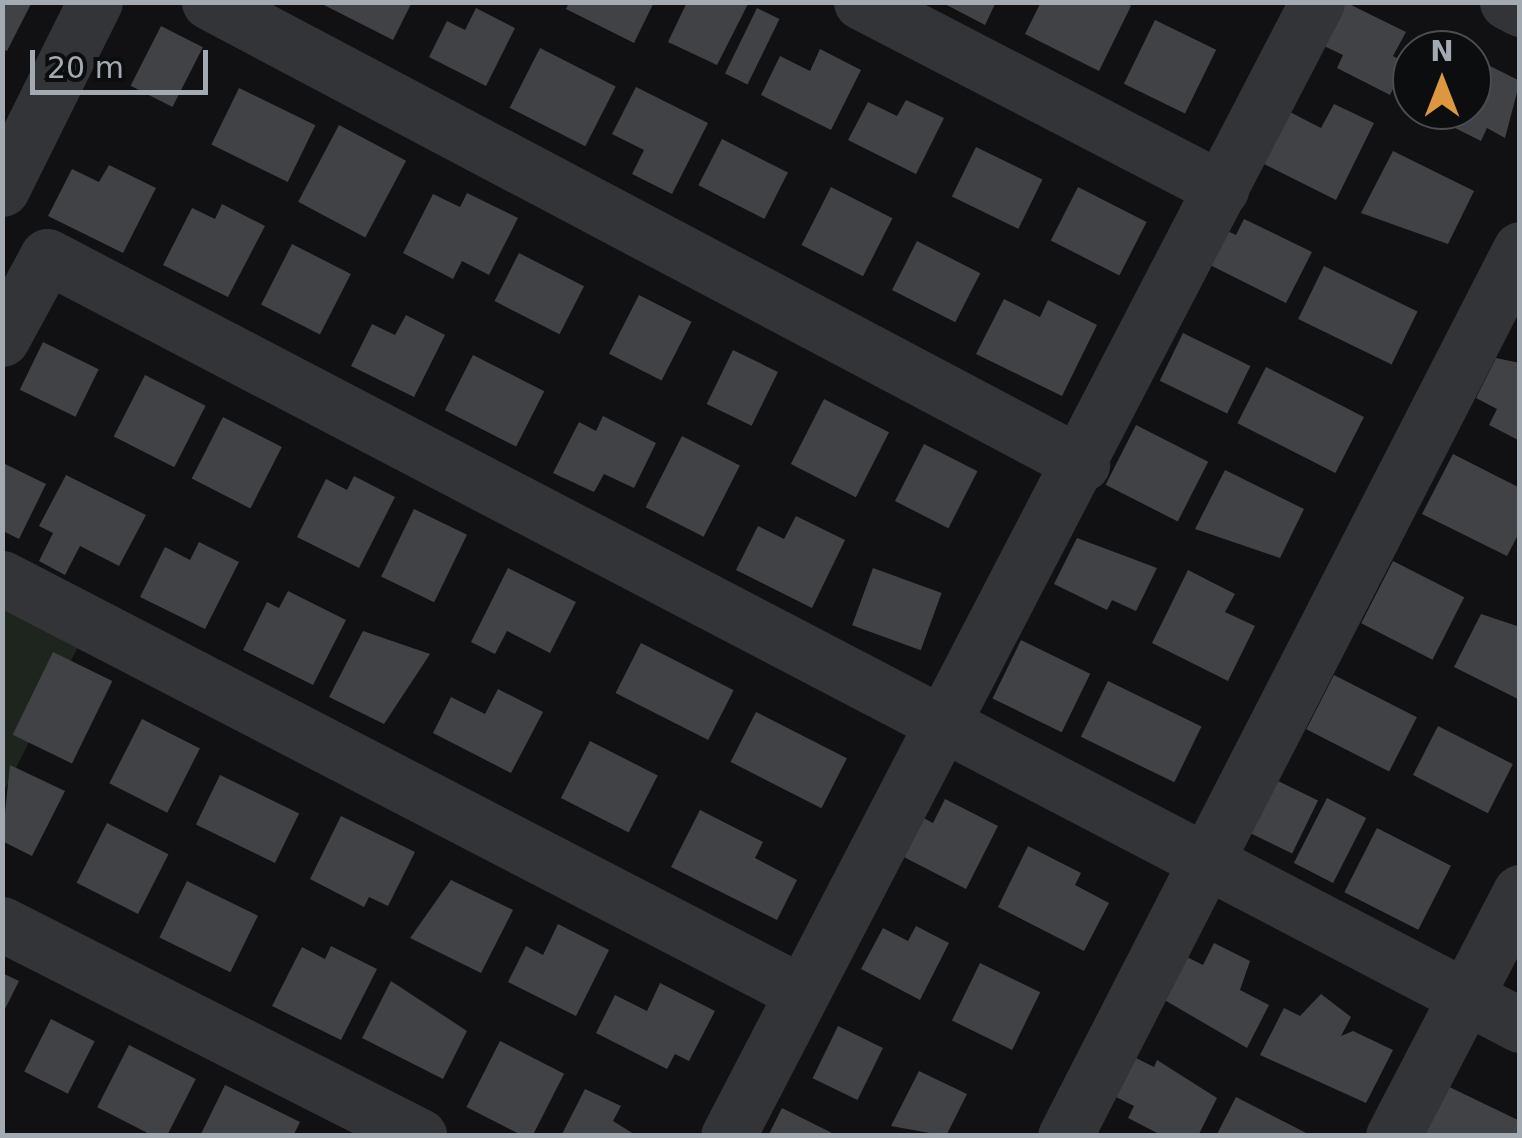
<!DOCTYPE html>
<html>
<head>
<meta charset="utf-8">
<style>
  body { margin:0 }
  #map { position:relative; width:1522px; height:1138px; overflow:hidden; background:#111113; font-family:"DejaVu Sans",sans-serif }
  div>[style] { position:absolute }
  .green>* { inset:0; background:#1e251e }
  .building>* { inset:0; background:#404246; transform-origin:0 0 }
  .street>* { height:55px; margin:-27.5px; padding:0 27.5px; transform-origin:27.5px; border-radius:27.5px; background:#333437 }
  span { translate:-50% -50%; white-space:nowrap; text-align:center; line-height:1.15; -webkit-text-stroke:10px #0c0d0e; paint-order:stroke }
  .frame { position:absolute; inset:0; border:5px solid #a4aab2; pointer-events:none }
  .north { position:absolute; left:1392px; top:30px; width:100px; height:100px; box-sizing:border-box; background:#0c0d0e; border:2px solid #494c50; border-radius:50%; rotate:0deg; font-size:28px; font-weight:700; line-height:40px; text-align:center; color:#a4aab2 }
  .north::after { content:''; display:block; margin:auto; width:35px; height:45px; background:#dd983f; clip-path:polygon(50% 0,100% 100%,50% 72%,0 100%) }
  .scale { position:absolute; left:30px; top:50px; width:178px; height:45px; box-sizing:border-box; border:5px solid #a4aab2; border-top:0; padding-left:12px; font-size:30px; line-height:35px; white-space:nowrap; color:#a4aab2; -webkit-text-stroke:8px #0c0d0e; paint-order:stroke }
</style>
</head>
<body>
<div id="map">
  <div class="green">
    <div style="clip-path:polygon(3px 603px,80px 643px,3px 793px)"></div>
  </div>
  <div class="building">
    <div style="clip-path:polygon(2px 2px,32px 2px,7px 51px,2px 49px)"></div>
    <div style="clip-path:polygon(318px 2px,412px 2px,393px 40px)"></div>
    <div style="clip-path:polygon(569px 2px,654px 2px,634px 43px,566px 9px)"></div>
    <div style="clip-path:polygon(687px 2px,749px 2px,717px 65px,668px 42px)"></div>
    <div style="clip-path:polygon(941px 2px,996px 2px,985px 25px)"></div>
    <div style="clip-path:polygon(1041px 2px,1123px 2px,1131px 6px,1099px 71px,1025px 34px)"></div>
    <div style="clip-path:polygon(1345px 2px,1406px 32px,1393px 56px,1406px 63px,1390px 95px,1337px 68px,1343px 55px,1324px 46px)"></div>
    <div style="clip-path:polygon(476px 8px,515px 28px,486px 86px,429px 57px,447px 21px,465px 30px)"></div>
    <div style="left:757px;top:8px;width:25px;height:73px;rotate:26deg"></div>
    <div style="left:1155px;top:20px;width:68px;height:71px;rotate:26deg"></div>
    <div style="left:161px;top:26px;width:47px;height:67px;rotate:27deg"></div>
    <div style="left:540px;top:48px;width:85px;height:67px;rotate:27deg"></div>
    <div style="clip-path:polygon(820px 49px,861px 70px,831px 130px,761px 95px,780px 56px,810px 71px)"></div>
    <div style="clip-path:polygon(1472px 57px,1520px 81px,1505px 138px,1487px 128px,1481px 141px,1419px 110px,1472px 110px)"></div>
    <div style="clip-path:polygon(636px 87px,708px 123px,672px 194px,632px 174px,644px 150px,612px 134px)"></div>
    <div style="left:239px;top:88px;width:85px;height:63px;rotate:26deg"></div>
    <div style="clip-path:polygon(906px 100px,944px 118px,916px 174px,848px 140px,868px 102px,897px 116px)"></div>
    <div style="clip-path:polygon(1334px 104px,1374px 123px,1336px 200px,1260px 162px,1286px 110px,1321px 128px)"></div>
    <div style="left:339px;top:125px;width:76px;height:87px;rotate:28deg"></div>
    <div style="left:722px;top:139px;width:74px;height:52px;rotate:27deg"></div>
    <div style="left:976px;top:147px;width:74px;height:55px;rotate:26deg"></div>
    <div style="clip-path:polygon(1393px 151px,1474px 191px,1448px 244px,1361px 213px)"></div>
    <div style="clip-path:polygon(109px 165px,156px 188px,123px 253px,48px 216px,72px 169px,99px 182px)"></div>
    <div style="left:831px;top:187px;width:69px;height:65px;rotate:27deg"></div>
    <div style="left:1078px;top:187px;width:77px;height:60px;rotate:27deg"></div>
    <div style="clip-path:polygon(467px 193px,518px 218px,489px 275px,462px 261px,453px 279px,403px 253px,433px 194px,460px 207px)"></div>
    <div style="clip-path:polygon(222px 204px,265px 226px,228px 297px,163px 265px,192px 208px,215px 219px)"></div>
    <div style="clip-path:polygon(1244px 219px,1312px 252px,1286px 303px,1204px 262px,1221px 228px,1236px 235px)"></div>
    <div style="left:917px;top:241px;width:71px;height:55px;rotate:27deg"></div>
    <div style="left:292px;top:244px;width:66px;height:68px;rotate:27deg"></div>
    <div style="left:519px;top:253px;width:73px;height:54px;rotate:27deg"></div>
    <div style="left:1324px;top:266px;width:104px;height:59px;rotate:26deg"></div>
    <div style="left:639px;top:295px;width:59px;height:66px;rotate:27deg"></div>
    <div style="clip-path:polygon(1004px 299px,1040px 317px,1048px 300px,1097px 325px,1062px 396px,976px 354px)"></div>
    <div style="clip-path:polygon(406px 315px,445px 335px,414px 397px,351px 366px,372px 324px,395px 335px)"></div>
    <div style="left:1183px;top:333px;width:75px;height:53px;rotate:26deg"></div>
    <div style="left:43px;top:342px;width:62px;height:53px;rotate:26deg"></div>
    <div style="left:733px;top:350px;width:50px;height:60px;rotate:26deg"></div>
    <div style="left:473px;top:355px;width:80px;height:62px;rotate:27deg"></div>
    <div style="clip-path:polygon(1496px 358px,1520px 363px,1520px 441px,1489px 425px,1497px 409px,1476px 398px)"></div>
    <div style="left:1266px;top:367px;width:110px;height:63px;rotate:27deg"></div>
    <div style="left:145px;top:375px;width:68px;height:69px;rotate:27deg"></div>
    <div style="left:824px;top:399px;width:73px;height:73px;rotate:27deg"></div>
    <div style="clip-path:polygon(603px 416px,656px 443px,634px 488px,604px 474px,594px 492px,553px 473px,579px 422px,596px 431px)"></div>
    <div style="left:223px;top:417px;width:66px;height:69px;rotate:27deg"></div>
    <div style="left:1136px;top:425px;width:81px;height:67px;rotate:27deg"></div>
    <div style="left:682px;top:436px;width:65px;height:80px;rotate:27deg"></div>
    <div style="left:924px;top:444px;width:60px;height:64px;rotate:27deg"></div>
    <div style="clip-path:polygon(1453px 454px,1520px 488px,1520px 531px,1507px 556px,1422px 514px)"></div>
    <div style="clip-path:polygon(3px 463px,46px 484px,19px 539px,3px 531px)"></div>
    <div style="clip-path:polygon(1225px 470px,1304px 509px,1280px 558px,1195px 529px)"></div>
    <div style="clip-path:polygon(66px 475px,146px 515px,119px 566px,80px 546px,65px 575px,39px 561px,53px 533px,39px 526px)"></div>
    <div style="clip-path:polygon(354px 476px,395px 497px,359px 568px,297px 537px,326px 479px,347px 490px)"></div>
    <div style="left:414px;top:509px;width:59px;height:75px;rotate:26deg"></div>
    <div style="clip-path:polygon(796px 516px,845px 540px,812px 608px,736px 570px,758px 526px,784px 539px)"></div>
    <div style="clip-path:polygon(1077px 538px,1157px 568px,1136px 611px,1112px 600px,1107px 610px,1054px 584px)"></div>
    <div style="clip-path:polygon(199px 542px,239px 562px,205px 629px,140px 597px,165px 547px,190px 560px)"></div>
    <div style="left:1393px;top:561px;width:80px;height:70px;rotate:27deg"></div>
    <div style="clip-path:polygon(508px 568px,576px 602px,550px 653px,507px 631px,495px 654px,471px 642px)"></div>
    <div style="left:873px;top:568px;width:73px;height:61px;rotate:20deg"></div>
    <div style="clip-path:polygon(1188px 570px,1235px 594px,1225px 612px,1255px 626px,1228px 681px,1152px 643px)"></div>
    <div style="clip-path:polygon(288px 591px,346px 620px,313px 685px,243px 650px,267px 602px,279px 608px)"></div>
    <div style="clip-path:polygon(1481px 614px,1520px 627px,1520px 700px,1454px 667px)"></div>
    <div style="clip-path:polygon(363px 631px,430px 654px,384px 724px,329px 697px)"></div>
    <div style="left:1021px;top:640px;width:77px;height:65px;rotate:26deg"></div>
    <div style="left:641px;top:643px;width:104px;height:56px;rotate:27deg"></div>
    <div style="left:53px;top:652px;width:66px;height:92px;rotate:26deg"></div>
    <div style="left:1334px;top:675px;width:93px;height:61px;rotate:27deg"></div>
    <div style="left:1108px;top:681px;width:104px;height:62px;rotate:26deg"></div>
    <div style="clip-path:polygon(498px 689px,543px 712px,511px 773px,433px 733px,451px 697px,485px 714px)"></div>
    <div style="left:756px;top:712px;width:102px;height:56px;rotate:27deg"></div>
    <div style="left:142px;top:719px;width:65px;height:72px;rotate:27deg"></div>
    <div style="left:1438px;top:726px;width:84px;height:55px;rotate:27deg"></div>
    <div style="left:590px;top:741px;width:76px;height:64px;rotate:27deg"></div>
    <div style="clip-path:polygon(10px 765px,65px 791px,32px 856px,2px 841px)"></div>
    <div style="left:220px;top:775px;width:88px;height:55px;rotate:26deg"></div>
    <div style="left:1274px;top:779px;width:49px;height:59px;rotate:26deg"></div>
    <div style="left:1327px;top:798px;width:44px;height:73px;rotate:27deg"></div>
    <div style="clip-path:polygon(945px 799px,998px 826px,966px 889px,896px 853px,916px 814px,933px 823px)"></div>
    <div style="clip-path:polygon(700px 810px,763px 842px,755px 858px,797px 880px,777px 920px,671px 867px)"></div>
    <div style="clip-path:polygon(341px 816px,415px 852px,388px 906px,369px 897px,364px 907px,310px 879px)"></div>
    <div style="left:107px;top:823px;width:69px;height:67px;rotate:27deg"></div>
    <div style="left:1377px;top:828px;width:83px;height:72px;rotate:27deg"></div>
    <div style="clip-path:polygon(1028px 846px,1081px 873px,1075px 885px,1109px 903px,1084px 951px,998px 907px)"></div>
    <div style="clip-path:polygon(451px 880px,513px 910px,481px 973px,410px 938px)"></div>
    <div style="left:187px;top:881px;width:79px;height:63px;rotate:26deg"></div>
    <div style="clip-path:polygon(558px 924px,609px 950px,576px 1016px,508px 982px,526px 946px,543px 955px)"></div>
    <div style="clip-path:polygon(916px 926px,949px 943px,920px 1000px,861px 969px,883px 928px,908px 941px)"></div>
    <div style="clip-path:polygon(1214px 943px,1250px 961px,1240px 990px,1269px 1005px,1247px 1048px,1161px 998px,1183px 955px,1203px 965px)"></div>
    <div style="clip-path:polygon(331px 946px,377px 969px,341px 1040px,272px 1006px,302px 947px,325px 959px)"></div>
    <div style="left:980px;top:963px;width:67px;height:64px;rotate:26deg"></div>
    <div style="clip-path:polygon(2px 973px,19px 981px,2px 1015px)"></div>
    <div style="clip-path:polygon(391px 981px,467px 1031px,443px 1079px,362px 1038px)"></div>
    <div style="clip-path:polygon(660px 983px,715px 1011px,689px 1061px,675px 1054px,667px 1069px,596px 1033px,615px 995px,647px 1011px)"></div>
    <div style="clip-path:polygon(1321px 994px,1351px 1017px,1341px 1036px,1353px 1031px,1393px 1050px,1366px 1103px,1260px 1055px,1284px 1008px,1300px 1016px)"></div>
    <div style="left:51px;top:1019px;width:49px;height:59px;rotate:27deg"></div>
    <div style="left:838px;top:1026px;width:50px;height:58px;rotate:26deg"></div>
    <div style="left:500px;top:1041px;width:72px;height:74px;rotate:27deg"></div>
    <div style="left:129px;top:1045px;width:75px;height:70px;rotate:27deg"></div>
    <div style="clip-path:polygon(1134px 1057px,1154px 1067px,1157px 1060px,1217px 1098px,1198px 1136px,1163px 1136px,1128px 1118px,1134px 1106px,1114px 1096px)"></div>
    <div style="clip-path:polygon(919px 1071px,967px 1094px,946px 1136px,891px 1126px)"></div>
    <div style="clip-path:polygon(1441px 1083px,1520px 1121px,1520px 1136px,1415px 1136px)"></div>
    <div style="clip-path:polygon(225px 1085px,300px 1122px,293px 1136px,200px 1136px)"></div>
    <div style="clip-path:polygon(585px 1089px,621px 1106px,613px 1121px,637px 1136px,561px 1136px)"></div>
    <div style="clip-path:polygon(1236px 1097px,1312px 1136px,1216px 1136px)"></div>
    <div style="clip-path:polygon(782px 1108px,838px 1136px,768px 1136px)"></div>
  </div>
  <div class="street">
    <div style="left:209px;top:2px;width:988px;rotate:27.89deg"></div>
    <div style="left:861px;top:2px;width:406px;rotate:27.4deg"></div>
    <div style="left:1507px;top:2px;width:15px;rotate:28deg"></div>
    <div style="left:2px;top:189px;width:209px;rotate:-63.6deg"></div>
    <div style="left:2px;top:339px;width:94px;rotate:-61.5deg"></div>
    <div style="left:47px;top:256px;width:1662px;rotate:27.57deg"></div>
    <div style="left:2px;top:578px;width:900px;rotate:27.39deg"></div>
    <div style="left:2px;top:924px;width:468px;rotate:26.9deg"></div>
    <div style="left:728px;top:1136px;width:1278px;rotate:-62.55deg"></div>
    <div style="left:1065px;top:1136px;width:997px;rotate:-62.84deg"></div>
    <div style="left:1393px;top:1136px;width:275px;rotate:-62.5deg"></div>
  </div>
  <div class="frame"></div>
  <div class="north">N</div>
  <div class="scale">20 m</div>
</div>
</body>
</html>
